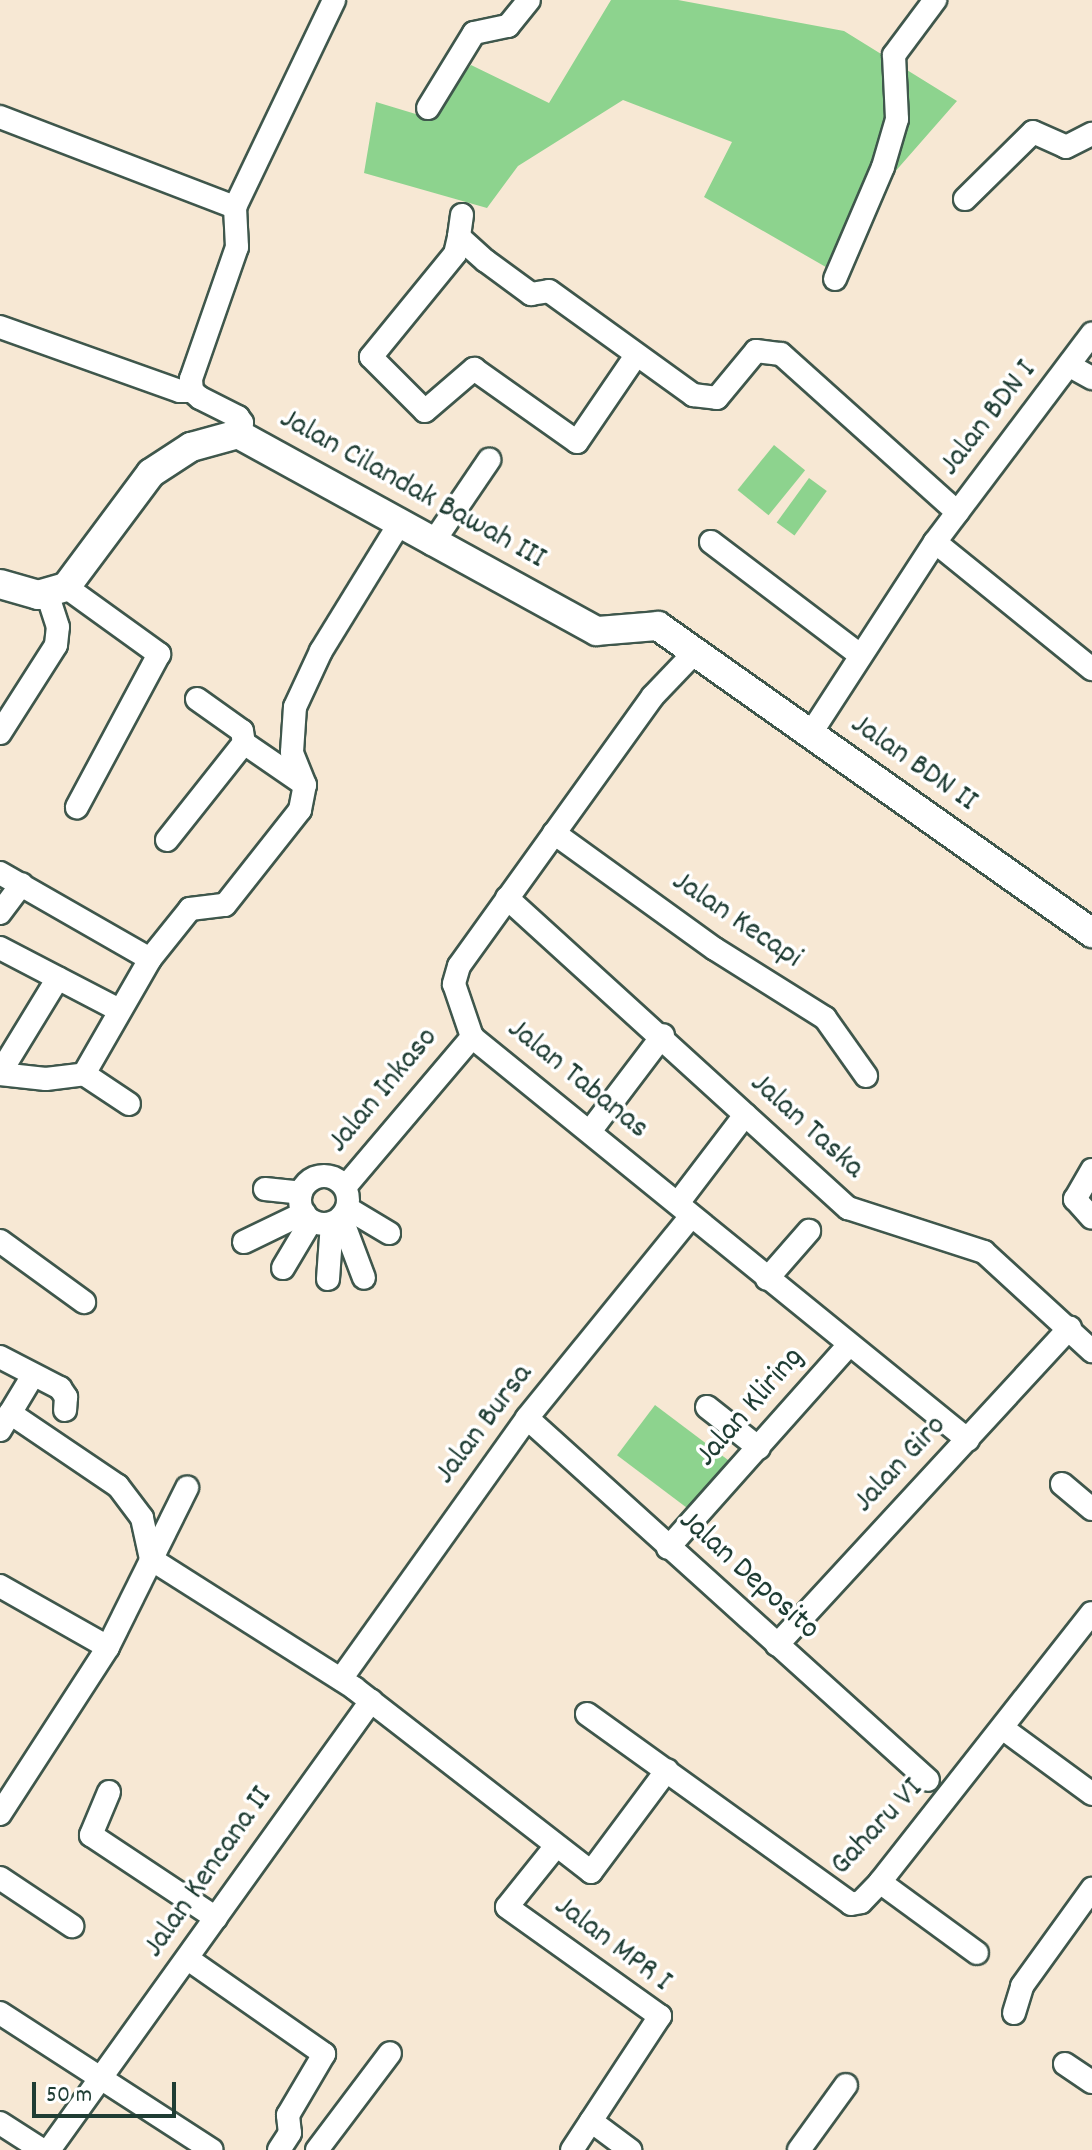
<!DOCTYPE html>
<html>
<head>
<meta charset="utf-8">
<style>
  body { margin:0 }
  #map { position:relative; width:1092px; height:2150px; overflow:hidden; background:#f7e8d4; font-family:Dekko,sans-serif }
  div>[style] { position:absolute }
  .green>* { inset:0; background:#8dd38e; transform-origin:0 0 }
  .roads { filter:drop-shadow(2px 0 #3f574c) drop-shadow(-2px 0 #3f574c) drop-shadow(0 2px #3f574c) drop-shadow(0 -2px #3f574c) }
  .minor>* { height:22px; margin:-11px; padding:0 11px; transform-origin:11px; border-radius:11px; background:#fff }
  .minor>.ring { margin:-11px; padding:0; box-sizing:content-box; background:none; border:22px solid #fff; border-radius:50% }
  .tertiary>* { height:28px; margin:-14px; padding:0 14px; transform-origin:14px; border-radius:14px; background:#fff }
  span { translate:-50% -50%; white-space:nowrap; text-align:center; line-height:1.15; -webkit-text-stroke:7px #fff; paint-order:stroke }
  .street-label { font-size:32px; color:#1f3d34 }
  .scale { position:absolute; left:32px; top:2082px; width:144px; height:36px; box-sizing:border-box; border:4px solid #1f3d34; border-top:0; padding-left:10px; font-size:24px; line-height:28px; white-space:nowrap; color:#1f3d34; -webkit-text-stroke:6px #fff; paint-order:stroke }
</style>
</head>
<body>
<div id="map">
  <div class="green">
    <div style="clip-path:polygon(611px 0,678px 0,844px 31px,957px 101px,865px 206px,874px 220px,838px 274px,704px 197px,732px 142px,623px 100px,518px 166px,487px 208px,364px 173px,376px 102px,429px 118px,471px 65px,549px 103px)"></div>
    <div style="left:774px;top:445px;width:40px;height:58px;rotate:39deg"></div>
    <div style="left:809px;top:478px;width:22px;height:55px;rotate:36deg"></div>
    <div style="left:655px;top:1405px;width:101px;height:63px;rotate:37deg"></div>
  </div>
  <div class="roads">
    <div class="minor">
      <div style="left:428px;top:108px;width:88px;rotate:-58.5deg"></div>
      <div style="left:474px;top:33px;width:35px;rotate:-12deg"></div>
      <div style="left:508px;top:26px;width:33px;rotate:-51deg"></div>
      <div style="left:0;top:117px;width:252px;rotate:21deg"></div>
      <div style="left:965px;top:199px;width:95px;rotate:-44.6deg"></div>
      <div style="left:1033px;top:132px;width:36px;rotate:24deg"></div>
      <div style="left:1066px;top:147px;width:29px;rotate:-27deg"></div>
      <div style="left:462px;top:215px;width:22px;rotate:98deg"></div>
      <div style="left:459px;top:237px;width:36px;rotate:42deg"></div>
      <div style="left:486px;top:261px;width:56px;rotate:36.3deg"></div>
      <div style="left:531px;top:294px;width:18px;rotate:-9deg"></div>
      <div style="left:549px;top:291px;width:178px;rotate:35.8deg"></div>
      <div style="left:693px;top:395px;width:24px;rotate:7deg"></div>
      <div style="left:717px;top:398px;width:61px;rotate:-50.3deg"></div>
      <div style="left:756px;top:351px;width:25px;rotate:7deg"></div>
      <div style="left:781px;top:354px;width:237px;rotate:41.9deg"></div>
      <div style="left:459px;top:237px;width:17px;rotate:103deg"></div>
      <div style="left:455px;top:254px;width:133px;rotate:129.2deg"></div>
      <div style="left:371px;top:357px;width:76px;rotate:45deg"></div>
      <div style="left:425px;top:411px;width:65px;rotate:-40.6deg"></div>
      <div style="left:474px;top:369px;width:126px;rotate:35.3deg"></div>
      <div style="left:577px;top:442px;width:103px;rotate:-55.7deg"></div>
      <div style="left:835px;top:279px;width:122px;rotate:-66.8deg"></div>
      <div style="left:883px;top:167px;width:50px;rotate:-73.7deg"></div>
      <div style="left:897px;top:119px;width:64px;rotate:-92.7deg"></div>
      <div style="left:894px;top:55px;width:69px;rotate:-53.3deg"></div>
      <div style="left:0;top:327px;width:191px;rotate:19.6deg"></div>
      <div style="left:180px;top:391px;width:12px"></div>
      <div style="left:1070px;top:366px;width:25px;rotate:29deg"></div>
      <div style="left:238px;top:434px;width:12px;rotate:-70deg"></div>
      <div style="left:242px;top:423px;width:7px;rotate:-124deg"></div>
      <div style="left:238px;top:417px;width:42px;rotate:-153.4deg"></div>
      <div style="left:200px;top:398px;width:11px;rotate:-139deg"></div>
      <div style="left:192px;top:391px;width:12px;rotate:-95deg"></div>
      <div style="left:191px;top:379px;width:140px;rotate:-70.8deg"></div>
      <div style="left:237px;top:247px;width:40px;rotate:-92.9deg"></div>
      <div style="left:235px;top:207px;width:229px;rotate:-64.4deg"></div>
      <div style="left:711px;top:542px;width:187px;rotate:37.2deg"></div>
      <div style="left:935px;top:542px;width:202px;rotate:39deg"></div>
      <div style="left:432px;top:544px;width:102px;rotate:-55.8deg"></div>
      <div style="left:66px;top:587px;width:115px;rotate:35.8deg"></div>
      <div style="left:159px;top:654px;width:174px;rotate:118.2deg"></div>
      <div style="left:695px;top:652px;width:61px;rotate:133.7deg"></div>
      <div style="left:653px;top:696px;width:332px;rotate:125.7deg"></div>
      <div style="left:459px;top:966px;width:19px;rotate:106deg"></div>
      <div style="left:454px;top:984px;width:56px;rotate:71.2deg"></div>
      <div style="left:472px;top:1037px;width:639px;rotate:39.09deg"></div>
      <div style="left:197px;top:699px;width:55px;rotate:35.4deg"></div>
      <div style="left:242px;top:731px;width:12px;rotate:81deg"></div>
      <div style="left:244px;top:743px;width:74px;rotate:34.5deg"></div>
      <div style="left:0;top:733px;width:104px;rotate:-57.5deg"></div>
      <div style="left:56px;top:645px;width:18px;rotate:-84deg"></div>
      <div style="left:58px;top:627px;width:36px;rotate:-108deg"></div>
      <div style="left:811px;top:733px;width:228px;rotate:-57deg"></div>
      <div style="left:935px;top:542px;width:261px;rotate:-53deg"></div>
      <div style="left:554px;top:833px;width:198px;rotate:35.8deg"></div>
      <div style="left:715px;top:949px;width:130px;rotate:32.1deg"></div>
      <div style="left:825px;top:1018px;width:71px;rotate:54.7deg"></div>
      <div style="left:167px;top:840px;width:124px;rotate:-51.6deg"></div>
      <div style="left:0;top:873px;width:173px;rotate:29.8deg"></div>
      <div style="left:507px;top:898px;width:461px;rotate:42.3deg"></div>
      <div style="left:848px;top:1208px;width:143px;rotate:17.9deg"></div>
      <div style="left:984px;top:1252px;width:147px;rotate:42.5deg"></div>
      <div style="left:0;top:913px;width:36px;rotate:-53deg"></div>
      <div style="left:0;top:948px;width:134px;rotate:27.5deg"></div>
      <div style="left:0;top:1073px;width:111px;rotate:-58.6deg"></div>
      <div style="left:0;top:1074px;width:46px;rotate:6.2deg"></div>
      <div style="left:46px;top:1079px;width:38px;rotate:-7deg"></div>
      <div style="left:84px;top:1074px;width:133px;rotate:-60.1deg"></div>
      <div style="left:150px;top:959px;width:64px;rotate:-51.3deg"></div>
      <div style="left:190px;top:909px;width:35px;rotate:-7deg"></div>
      <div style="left:225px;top:905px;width:121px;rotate:-51.7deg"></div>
      <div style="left:300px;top:810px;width:25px;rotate:-79deg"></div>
      <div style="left:305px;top:785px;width:35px;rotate:-112deg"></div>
      <div style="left:292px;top:752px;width:45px;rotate:-86.2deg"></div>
      <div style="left:295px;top:707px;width:62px;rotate:-65.1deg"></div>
      <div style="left:321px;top:651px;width:149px;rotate:-58.4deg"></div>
      <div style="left:84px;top:1074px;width:54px;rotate:33.7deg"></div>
      <div style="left:591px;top:1130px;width:119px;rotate:-52.8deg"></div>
      <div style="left:1092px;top:1170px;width:34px;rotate:120deg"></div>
      <div style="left:1075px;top:1199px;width:25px;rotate:48deg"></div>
      <div class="ring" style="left:300px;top:1176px;width:26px;height:26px"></div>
      <div style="left:345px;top:1187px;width:197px;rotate:-49.7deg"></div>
      <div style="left:265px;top:1189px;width:36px;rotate:6deg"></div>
      <div style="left:678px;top:1203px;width:111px;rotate:-52.7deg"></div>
      <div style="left:347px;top:1208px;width:49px;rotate:30.8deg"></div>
      <div style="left:341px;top:1217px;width:65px;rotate:69.3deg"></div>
      <div style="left:0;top:1241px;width:104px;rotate:36deg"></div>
      <div style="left:244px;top:1242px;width:67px;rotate:-25.8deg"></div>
      <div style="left:283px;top:1268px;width:55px;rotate:-59.2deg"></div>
      <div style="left:328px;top:1279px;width:56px;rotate:-85.9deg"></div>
      <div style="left:767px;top:1279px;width:64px;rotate:-48.8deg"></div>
      <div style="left:0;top:1357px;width:68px;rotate:27.3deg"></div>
      <div style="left:60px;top:1388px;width:11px;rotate:56deg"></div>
      <div style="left:66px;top:1397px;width:13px;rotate:94deg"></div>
      <div style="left:707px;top:1407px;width:66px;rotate:38.3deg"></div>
      <div style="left:10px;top:1413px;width:130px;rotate:34.1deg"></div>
      <div style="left:118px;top:1486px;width:40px;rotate:53deg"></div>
      <div style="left:142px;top:1518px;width:42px;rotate:77.6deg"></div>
      <div style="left:151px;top:1559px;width:241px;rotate:32.4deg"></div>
      <div style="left:354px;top:1688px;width:300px;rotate:37.8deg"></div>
      <div style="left:591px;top:1872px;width:127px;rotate:-53.3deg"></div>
      <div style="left:527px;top:1418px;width:540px;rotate:42.07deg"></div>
      <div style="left:0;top:1430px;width:62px;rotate:-58.9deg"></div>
      <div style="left:1062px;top:1484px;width:39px;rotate:40deg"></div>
      <div style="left:668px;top:1548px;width:272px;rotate:-48.3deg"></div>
      <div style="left:0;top:1586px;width:124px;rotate:29.5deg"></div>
      <div style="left:777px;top:1645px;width:432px;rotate:-47.3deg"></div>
      <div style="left:341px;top:1679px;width:320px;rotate:-54.5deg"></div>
      <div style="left:527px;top:1418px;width:260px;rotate:-50.9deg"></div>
      <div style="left:587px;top:1714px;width:325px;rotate:35.7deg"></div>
      <div style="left:851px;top:1904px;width:10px;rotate:-11deg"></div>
      <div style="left:861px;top:1902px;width:28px;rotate:-46deg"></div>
      <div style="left:880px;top:1882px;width:342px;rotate:-51.8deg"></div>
      <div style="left:1005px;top:1730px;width:108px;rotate:36.3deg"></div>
      <div style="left:109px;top:1792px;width:47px;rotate:112.7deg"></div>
      <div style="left:91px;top:1835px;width:150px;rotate:33.6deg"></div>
      <div style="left:0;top:1814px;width:199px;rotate:-57.1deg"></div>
      <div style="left:108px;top:1647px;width:178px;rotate:-63.6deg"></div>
      <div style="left:556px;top:1846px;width:78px;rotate:128.8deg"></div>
      <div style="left:507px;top:1907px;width:188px;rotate:35.5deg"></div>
      <div style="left:660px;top:2016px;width:160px;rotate:123.3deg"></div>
      <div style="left:0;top:1878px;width:87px;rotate:33.7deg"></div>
      <div style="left:880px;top:1882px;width:120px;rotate:36.2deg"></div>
      <div style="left:188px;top:1959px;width:166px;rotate:34.9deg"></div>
      <div style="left:324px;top:2054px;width:71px;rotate:120.5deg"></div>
      <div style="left:288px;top:2115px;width:18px;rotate:84deg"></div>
      <div style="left:290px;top:2133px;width:20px;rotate:123deg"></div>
      <div style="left:0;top:2013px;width:252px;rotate:32.9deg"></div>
      <div style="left:1014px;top:2013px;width:28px;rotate:-73deg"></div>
      <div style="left:1022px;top:1986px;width:120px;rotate:-54.2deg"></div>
      <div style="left:1065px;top:2064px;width:32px;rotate:34deg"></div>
      <div style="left:591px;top:2121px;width:49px;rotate:36.6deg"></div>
      <div style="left:0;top:2123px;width:50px;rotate:32.7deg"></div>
      <div style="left:49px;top:2150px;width:553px;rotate:-54.35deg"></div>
      <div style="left:317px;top:2150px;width:121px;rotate:-53deg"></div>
      <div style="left:799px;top:2150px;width:80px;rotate:-54.1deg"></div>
    </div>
    <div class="tertiary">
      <div style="left:0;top:584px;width:40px;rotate:16deg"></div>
      <div style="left:38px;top:595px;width:29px;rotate:-16deg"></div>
      <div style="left:66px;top:587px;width:142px;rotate:-53.3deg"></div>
      <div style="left:151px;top:473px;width:48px;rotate:-33deg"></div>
      <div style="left:191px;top:447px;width:49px;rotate:-15.5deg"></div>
      <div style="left:238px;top:434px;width:409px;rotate:28.8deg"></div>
      <div style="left:597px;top:631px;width:61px;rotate:-4.7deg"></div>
      <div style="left:658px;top:626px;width:532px;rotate:35.27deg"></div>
    </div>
  </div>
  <div class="street-label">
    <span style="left:989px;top:419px;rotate:-52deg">Jalan BDN I</span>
    <span style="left:412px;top:490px;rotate:29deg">Jalan Cilandak Bawah III</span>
    <span style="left:913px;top:764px;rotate:35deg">Jalan BDN II</span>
    <span style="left:736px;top:921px;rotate:34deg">Jalan Kecapi</span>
    <span style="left:577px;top:1080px;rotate:39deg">Jalan Tabanas</span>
    <span style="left:384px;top:1091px;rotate:-50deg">Jalan Inkaso</span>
    <span style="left:806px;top:1127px;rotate:42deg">Jalan Taska</span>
    <span style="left:751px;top:1408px;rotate:-49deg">Jalan Kliring</span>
    <span style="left:485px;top:1425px;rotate:-53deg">Jalan Bursa</span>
    <span style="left:901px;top:1465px;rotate:-47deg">Jalan Giro</span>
    <span style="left:748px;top:1576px;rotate:42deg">Jalan Deposito</span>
    <span style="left:878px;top:1828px;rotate:-47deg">Gaharu VI</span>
    <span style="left:209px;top:1873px;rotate:-55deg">Jalan Kencana II</span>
    <span style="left:612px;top:1945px;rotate:37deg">Jalan MPR I</span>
  </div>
  <div class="scale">50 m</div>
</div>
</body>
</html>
